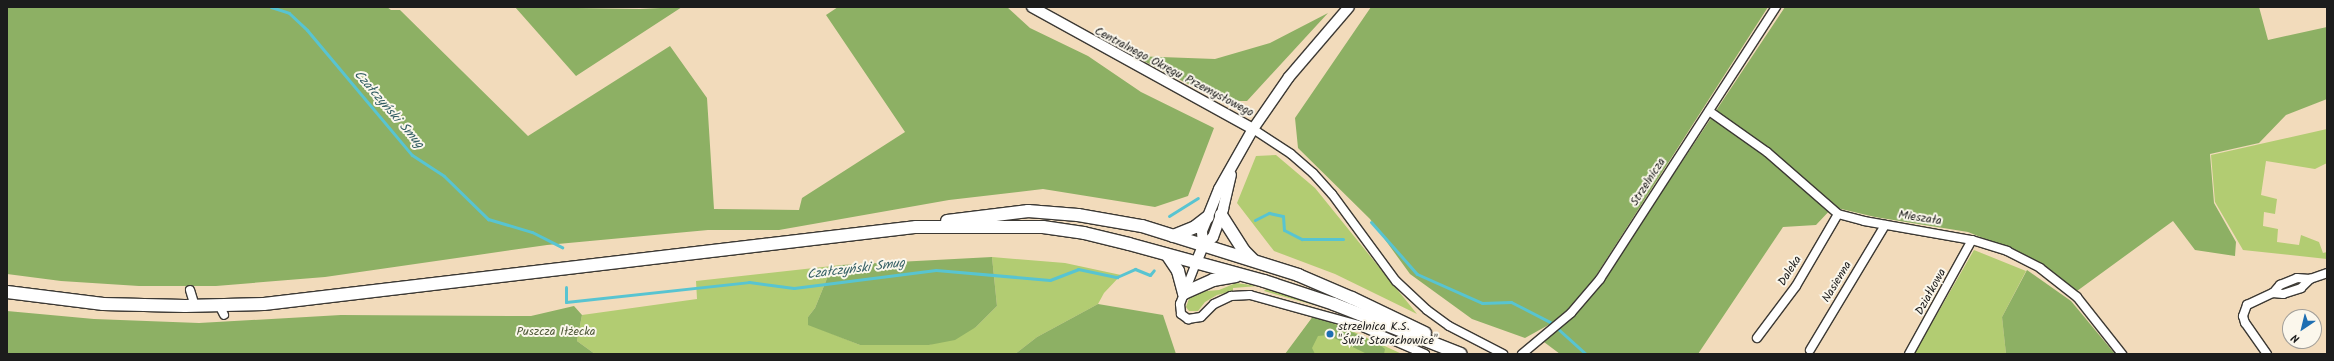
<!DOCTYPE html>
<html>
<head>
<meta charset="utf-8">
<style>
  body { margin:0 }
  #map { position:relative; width:2334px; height:361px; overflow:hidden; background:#f2dbbb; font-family:Kalam,sans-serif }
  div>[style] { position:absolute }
  .green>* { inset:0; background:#b2cc72 }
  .forest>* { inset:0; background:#8db064 }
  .stream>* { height:3px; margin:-1.5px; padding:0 1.5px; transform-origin:1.5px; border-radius:1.5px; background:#58c4d1 }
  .roads { filter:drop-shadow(1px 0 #3c3934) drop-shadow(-1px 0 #3c3934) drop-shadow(0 1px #3c3934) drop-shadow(0 -1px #3c3934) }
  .minor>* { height:8px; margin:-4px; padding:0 4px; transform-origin:4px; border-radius:4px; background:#fff }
  .tertiary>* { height:10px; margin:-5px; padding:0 5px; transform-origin:5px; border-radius:5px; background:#fff }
  .secondary>* { height:12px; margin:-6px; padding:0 6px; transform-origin:6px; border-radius:6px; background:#fff }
  .dots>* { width:11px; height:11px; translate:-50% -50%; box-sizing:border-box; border:2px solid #fbf7ec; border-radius:50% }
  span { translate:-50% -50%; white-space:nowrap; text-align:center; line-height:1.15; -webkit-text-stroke:4px #fbf7ec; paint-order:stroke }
  .street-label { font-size:12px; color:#1c1c1c }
  .poi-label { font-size:12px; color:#1c1c1c }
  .left { translate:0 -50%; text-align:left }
  .park-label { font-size:12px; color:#505a3a }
  .water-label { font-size:13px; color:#345f64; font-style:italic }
  .frame { position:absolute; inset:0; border:8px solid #1c1c1c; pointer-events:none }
  .north { position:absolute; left:2282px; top:309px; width:40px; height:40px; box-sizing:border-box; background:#fbf7ec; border:1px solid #a29f99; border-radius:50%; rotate:215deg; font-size:11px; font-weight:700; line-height:16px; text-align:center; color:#1c1c1c }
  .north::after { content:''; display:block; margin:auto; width:14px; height:18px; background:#1f6fb2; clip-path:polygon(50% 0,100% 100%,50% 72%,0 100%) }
</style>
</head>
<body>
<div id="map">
  <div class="green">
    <div style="clip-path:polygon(2327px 129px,2327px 163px,2315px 169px,2266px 161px,2261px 195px,2277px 199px,2275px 214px,2264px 212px,2263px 226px,2278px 229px,2277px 242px,2299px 245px,2301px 235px,2319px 242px,2323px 253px,2327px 252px,2327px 259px,2243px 250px,2215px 202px,2211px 155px)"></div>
    <div style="clip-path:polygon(1276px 155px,1315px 188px,1417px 314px,1335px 274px,1274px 251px,1237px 203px,1256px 156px)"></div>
    <div style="clip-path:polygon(1974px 250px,2026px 271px,2002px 317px,2006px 354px,1914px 354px)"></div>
    <div style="clip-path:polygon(992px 257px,1065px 263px,1121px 275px,1104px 293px,1098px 304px,1037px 337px,1015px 354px,595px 354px,577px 341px,582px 315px,697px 299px,696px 281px,841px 265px,830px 271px,815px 308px,808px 317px,808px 324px,860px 345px,929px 345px,976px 327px,997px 306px)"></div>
    <div style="clip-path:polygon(1236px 283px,1258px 286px,1233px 288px,1233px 291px,1217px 295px,1205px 302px,1198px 311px,1189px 311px,1186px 307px,1190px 296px,1196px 292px,1219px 290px)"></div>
    <div style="clip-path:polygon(1266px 289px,1314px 303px,1314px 305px,1264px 291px)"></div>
    <div style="clip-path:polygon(1315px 314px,1402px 354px,1286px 354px)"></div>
  </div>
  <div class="forest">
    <div style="clip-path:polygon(7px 7px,387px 7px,391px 10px,400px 10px,528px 136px,670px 46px,707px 98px,714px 209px,799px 210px,802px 198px,905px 132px,826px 15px,838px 7px,1007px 7px,1030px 28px,1088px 56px,1141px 92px,1214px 128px,1188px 196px,1155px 207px,1043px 189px,949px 200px,779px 230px,708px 230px,547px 245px,325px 277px,216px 286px,139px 286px,61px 281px,7px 274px)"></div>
    <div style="clip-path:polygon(515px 7px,640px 9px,682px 7px,576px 76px)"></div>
    <div style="clip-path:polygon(1371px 7px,1768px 7px,1588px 288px,1561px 318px,1525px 338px,1472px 319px,1410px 274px,1370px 219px,1298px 148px,1295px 118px)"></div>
    <div style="clip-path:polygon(1785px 7px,2259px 7px,2268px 40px,2327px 27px,2327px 99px,2286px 115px,2259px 143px,2210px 154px,2214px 203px,2236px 242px,2235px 256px,2195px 250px,2173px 221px,2077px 291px,2051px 271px,2010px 249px,1968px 232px,1875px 217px,1833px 207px,1816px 225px,1783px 227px,1698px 354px,1560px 354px,1544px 342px,1596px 291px)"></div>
    <div style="clip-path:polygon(1328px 13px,1247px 101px,1221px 101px,1134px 56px,1215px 59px,1270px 43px)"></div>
    <div style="clip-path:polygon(992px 257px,997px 306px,976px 327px,955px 340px,929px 345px,860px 345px,808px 325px,808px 317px,815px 308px,830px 271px,841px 265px)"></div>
    <div style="clip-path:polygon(2027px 270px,2071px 301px,2115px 354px,2006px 354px,2002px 317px)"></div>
    <div style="clip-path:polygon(1098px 304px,1163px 315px,1176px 354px,1015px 354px,1037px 337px)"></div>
    <div style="clip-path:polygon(574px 306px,582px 315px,577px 341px,595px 354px,7px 354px,7px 311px,94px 319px,199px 323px,341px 315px,531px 316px)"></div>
    <div style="clip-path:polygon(1314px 315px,1380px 345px,1385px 349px,1384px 354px,1367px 354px,1328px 335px,1318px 336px,1312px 348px,1315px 354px,1285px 354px)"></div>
  </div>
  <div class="stream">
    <div style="left:271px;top:7px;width:19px;rotate:18deg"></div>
    <div style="left:289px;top:13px;width:25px;rotate:43deg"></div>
    <div style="left:307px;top:30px;width:163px;rotate:50deg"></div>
    <div style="left:412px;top:155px;width:38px;rotate:33deg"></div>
    <div style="left:444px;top:176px;width:62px;rotate:44.3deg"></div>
    <div style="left:488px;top:219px;width:46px;rotate:16.5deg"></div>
    <div style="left:532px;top:232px;width:34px;rotate:27deg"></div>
    <div style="left:1169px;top:216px;width:34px;rotate:-32deg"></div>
    <div style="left:1255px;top:220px;width:16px;rotate:-27deg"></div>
    <div style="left:1269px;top:213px;width:14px;rotate:12deg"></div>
    <div style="left:1283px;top:216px;width:14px;rotate:86deg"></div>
    <div style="left:1284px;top:230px;width:20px;rotate:27deg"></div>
    <div style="left:1302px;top:239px;width:41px"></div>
    <div style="left:1371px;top:222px;width:69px;rotate:48.5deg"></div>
    <div style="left:1417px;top:274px;width:71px;rotate:24deg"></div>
    <div style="left:1482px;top:303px;width:29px;rotate:-2deg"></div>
    <div style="left:1511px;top:302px;width:44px;rotate:27.1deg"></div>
    <div style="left:566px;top:287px;width:15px;rotate:90deg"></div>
    <div style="left:566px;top:302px;width:184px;rotate:-6.2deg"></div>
    <div style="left:749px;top:282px;width:45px;rotate:7.6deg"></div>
    <div style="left:794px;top:288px;width:143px;rotate:-7.2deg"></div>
    <div style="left:936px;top:270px;width:114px;rotate:5deg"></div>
    <div style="left:1050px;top:280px;width:30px;rotate:-21deg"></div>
    <div style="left:1078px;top:269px;width:40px;rotate:12deg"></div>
    <div style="left:1117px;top:277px;width:20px;rotate:-24deg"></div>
    <div style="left:1135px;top:269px;width:16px;rotate:22deg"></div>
    <div style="left:1150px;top:275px;width:6px;rotate:-51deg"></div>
    <div style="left:1557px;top:328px;width:39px;rotate:42deg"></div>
  </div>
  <div class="roads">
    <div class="minor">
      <div style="left:1709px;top:111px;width:71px;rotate:35.3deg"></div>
      <div style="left:1767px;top:152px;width:94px;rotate:41.1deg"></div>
      <div style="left:1838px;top:214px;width:27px;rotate:15deg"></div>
      <div style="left:1864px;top:221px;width:110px;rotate:10deg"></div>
      <div style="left:1972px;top:240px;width:37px;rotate:17deg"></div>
      <div style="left:2007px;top:251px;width:37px;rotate:27deg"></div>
      <div style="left:2040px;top:268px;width:47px;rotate:38.1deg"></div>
      <div style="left:2077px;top:297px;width:73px;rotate:51.7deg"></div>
      <div style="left:1253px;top:129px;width:45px;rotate:33.3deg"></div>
      <div style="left:1291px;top:154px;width:29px;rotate:41deg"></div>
      <div style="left:1313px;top:173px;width:28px;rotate:48deg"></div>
      <div style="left:1332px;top:194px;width:108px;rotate:53.7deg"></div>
      <div style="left:1396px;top:281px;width:42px;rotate:43.1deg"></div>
      <div style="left:1427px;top:310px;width:27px;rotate:36deg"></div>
      <div style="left:1449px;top:326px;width:61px;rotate:27.4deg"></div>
      <div style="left:1196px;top:263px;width:44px;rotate:111.3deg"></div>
      <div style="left:1180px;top:304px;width:10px;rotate:84deg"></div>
      <div style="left:1181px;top:314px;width:9px;rotate:36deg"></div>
      <div style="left:1188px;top:319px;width:13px;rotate:-9deg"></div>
      <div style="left:1201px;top:317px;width:18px;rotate:-45deg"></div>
      <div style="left:1214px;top:304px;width:19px;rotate:-25deg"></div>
      <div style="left:1231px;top:296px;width:19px;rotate:-3deg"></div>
      <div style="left:1250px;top:295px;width:112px;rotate:15.5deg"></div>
      <div style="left:1358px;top:325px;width:73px;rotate:23.4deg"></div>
      <div style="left:190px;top:290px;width:17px;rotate:73deg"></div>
      <div style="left:2273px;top:293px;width:10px;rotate:6deg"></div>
      <div style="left:2283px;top:294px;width:19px;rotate:-18deg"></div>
      <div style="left:2301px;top:288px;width:13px;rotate:-45deg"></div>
      <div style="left:2310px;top:279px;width:18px;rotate:-19deg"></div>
      <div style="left:219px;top:305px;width:11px;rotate:63deg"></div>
      <div style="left:1757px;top:338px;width:65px;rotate:-53.1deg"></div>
      <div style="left:1796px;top:286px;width:83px;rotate:-59.7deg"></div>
      <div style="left:1810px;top:350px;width:146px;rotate:-59deg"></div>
      <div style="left:1522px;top:354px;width:64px;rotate:-39.9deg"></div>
      <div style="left:1571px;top:313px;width:45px;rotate:-49.5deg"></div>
      <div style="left:1600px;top:279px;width:324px;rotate:-57.1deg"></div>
      <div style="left:1909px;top:354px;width:130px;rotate:-61.1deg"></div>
      <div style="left:2267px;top:354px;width:38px;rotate:-125deg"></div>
      <div style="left:2245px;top:323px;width:7px;rotate:-106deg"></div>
      <div style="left:2243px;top:316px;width:12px;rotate:-70deg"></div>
      <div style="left:2247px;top:305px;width:29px;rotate:-25deg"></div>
      <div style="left:2273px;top:293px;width:11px;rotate:-49deg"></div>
      <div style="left:2280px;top:285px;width:18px;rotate:-22deg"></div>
      <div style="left:2297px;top:278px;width:13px;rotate:4deg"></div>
    </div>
    <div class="tertiary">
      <div style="left:1032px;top:7px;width:252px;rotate:28.9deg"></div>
      <div style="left:1203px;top:246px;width:13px;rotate:-42deg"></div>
      <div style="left:1213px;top:237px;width:30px;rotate:-70deg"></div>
      <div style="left:1223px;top:209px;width:35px;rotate:-77deg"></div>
      <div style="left:1196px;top:263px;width:18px;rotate:-68deg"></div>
      <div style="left:1203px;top:246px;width:15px;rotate:-94deg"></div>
      <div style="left:1202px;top:231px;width:45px;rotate:-68deg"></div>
      <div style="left:1219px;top:189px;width:69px;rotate:-60.5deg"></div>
      <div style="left:1253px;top:129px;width:63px;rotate:-55.3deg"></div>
      <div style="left:1289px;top:77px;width:92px;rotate:-49.4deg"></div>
    </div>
    <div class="secondary">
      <div style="left:1221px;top:215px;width:43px;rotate:57.4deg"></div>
      <div style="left:1244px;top:251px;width:13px;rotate:45deg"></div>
      <div style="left:947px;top:221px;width:82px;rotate:-7deg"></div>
      <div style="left:1028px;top:211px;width:50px;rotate:4.6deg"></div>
      <div style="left:1078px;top:215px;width:65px;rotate:9.8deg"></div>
      <div style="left:1142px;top:226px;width:164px;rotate:17.4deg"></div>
      <div style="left:1298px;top:275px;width:59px;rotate:23.1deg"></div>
      <div style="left:1352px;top:298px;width:81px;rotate:25.6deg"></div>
      <div style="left:1173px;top:236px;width:24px;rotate:-22deg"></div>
      <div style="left:1195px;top:227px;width:16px;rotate:-38deg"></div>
      <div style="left:1168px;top:256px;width:18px;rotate:56deg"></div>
      <div style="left:1178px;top:271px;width:23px;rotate:75deg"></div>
      <div style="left:1184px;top:293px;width:32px;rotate:-24deg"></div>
      <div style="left:1213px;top:280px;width:23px;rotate:-10deg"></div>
      <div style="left:7px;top:292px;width:97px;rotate:7.1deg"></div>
      <div style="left:103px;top:304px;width:82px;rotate:1.4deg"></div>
      <div style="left:185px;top:306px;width:79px;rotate:-1.5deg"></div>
      <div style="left:264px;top:304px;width:657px;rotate:-6.74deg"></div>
      <div style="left:916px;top:227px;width:127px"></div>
      <div style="left:1043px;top:227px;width:41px;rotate:8.3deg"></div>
      <div style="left:1084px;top:233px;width:46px;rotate:13.7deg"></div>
      <div style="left:1129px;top:244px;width:140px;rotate:15.3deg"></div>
      <div style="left:1264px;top:281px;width:74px;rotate:18.2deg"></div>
      <div style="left:1334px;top:304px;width:136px;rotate:21.5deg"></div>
    </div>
  </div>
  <div class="dots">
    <div style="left:1330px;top:334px;background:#1f6fb2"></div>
  </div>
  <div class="street-label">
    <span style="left:1174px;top:72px;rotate:28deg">Centralnego Okręgu Przemysłowego</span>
    <span style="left:1648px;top:182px;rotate:-57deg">Strzelnicza</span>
    <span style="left:1920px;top:218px;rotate:9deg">Mieszała</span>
    <span style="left:1790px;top:271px;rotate:-58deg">Daleka</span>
    <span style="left:1837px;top:282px;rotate:-59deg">Nasienna</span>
    <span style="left:1931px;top:292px;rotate:-61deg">Działkowa</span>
  </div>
  <div class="poi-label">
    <span class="left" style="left:1338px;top:334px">strzelnica K.S.<br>"Świt Starachowice"</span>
  </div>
  <div class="park-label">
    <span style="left:556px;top:332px">Puszcza Iłżecka</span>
  </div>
  <div class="water-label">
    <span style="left:388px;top:110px;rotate:49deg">Czałczyński Smug</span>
    <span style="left:856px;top:270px;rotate:-7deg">Czałczyński Smug</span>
  </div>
  <div class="frame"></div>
  <div class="north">N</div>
</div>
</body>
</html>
